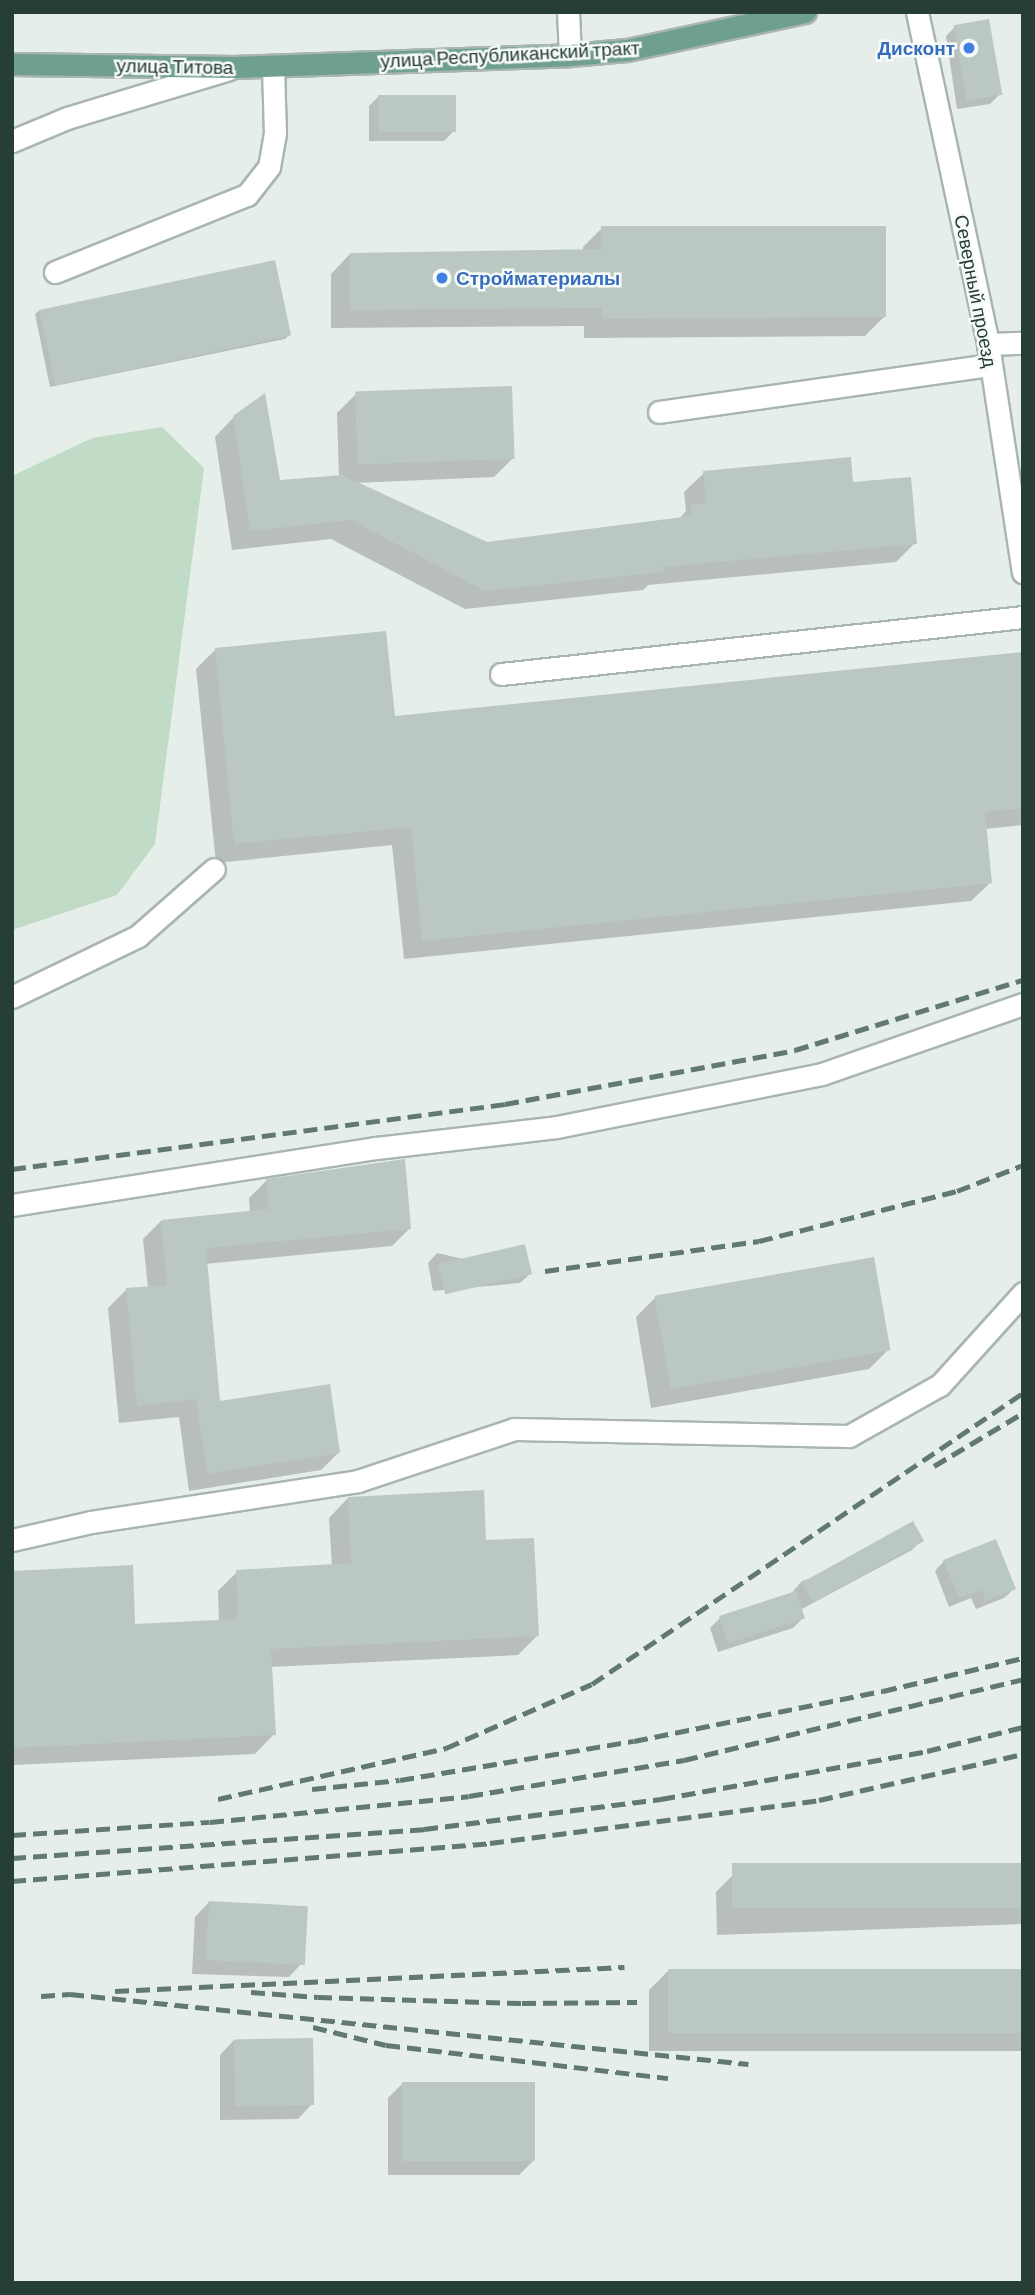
<!DOCTYPE html>
<html>
<head>
<meta charset="utf-8">
<style>
  body { margin:0 }
  #map { position:relative; width:1035px; height:2295px; overflow:hidden; background:#e6eee9; font-family:Barlow,sans-serif }
  div>[style] { position:absolute }
  .green>* { inset:0; background:#c1dcc6 }
  .shadow>* { inset:0; background:#0003 }
  .building>* { inset:0; background:#bbc8c2; transform-origin:0 0 }
  .roads { filter:drop-shadow(2px 0 #a9b6af) drop-shadow(-2px 0 #a9b6af) drop-shadow(0 2px #a9b6af) drop-shadow(0 -2px #a9b6af) }
  .minor>* { height:21px; margin:-10.5px; padding:0 10.5px; transform-origin:10.5px; border-radius:10.5px; background:#fff }
  .major>* { height:21px; margin:-10.5px; padding:0 10.5px; transform-origin:10.5px; border-radius:10.5px; background:#6f9f8d }
  .rail>* { height:5px; margin-top:-2.5px; transform-origin:0; background:repeating-linear-gradient(90deg,#617970 0 14px,transparent 0 21px) }
  .dots>* { width:19px; height:19px; translate:-50% -50%; box-sizing:border-box; border:4px solid #f6faf8; border-radius:50% }
  span { translate:-50% -50%; white-space:nowrap; text-align:center; line-height:1.15; -webkit-text-stroke:5px #f6faf8; paint-order:stroke }
  .shop-label { font-size:19px; color:#366cbe; font-weight:700 }
  .right { translate:-100% -50%; text-align:right }
  .left { translate:0 -50%; text-align:left }
  .street-label { font-size:19px; color:#263e35 }
  .frame { position:absolute; inset:0; border:14px solid #263e35; pointer-events:none }
</style>
</head>
<body>
<div id="map">
  <div class="green">
    <div style="clip-path:polygon(162px 427px,204px 468px,155px 844px,117px 895px,12px 930px,12px 476px,92px 438px)"></div>
  </div>
  <div class="shadow">
    <div style="clip-path:polygon(955px 27px,1000px 94px,990px 104px,957px 109px,946px 36px)"></div>
    <div style="clip-path:polygon(379px 96px,454px 131px,444px 141px,369px 141px,369px 106px)"></div>
    <div style="clip-path:polygon(602px 228px,884px 317px,865px 336px,584px 338px,584px 326px,331px 328px,331px 274px,350px 254px,583px 251px,583px 247px)"></div>
    <div style="clip-path:polygon(40px 310px,289px 335px,285px 339px,50px 387px,35px 314px)"></div>
    <div style="clip-path:polygon(356px 394px,513px 458px,494px 477px,354px 483px,486px 544px,679px 519px,686px 511px,684px 492px,704px 473px,852px 484px,915px 543px,896px 562px,648px 585px,643px 590px,465px 609px,331px 539px,232px 550px,215px 437px,234px 417px,279px 482px,339px 477px,337px 413px)"></div>
    <div style="clip-path:polygon(215px 650px,393px 718px,1023px 654px,1023px 825px,985px 829px,991px 882px,971px 901px,404px 959px,392px 845px,216px 863px,196px 669px)"></div>
    <div style="clip-path:polygon(267px 1180px,410px 1228px,392px 1246px,205px 1264px,219px 1403px,339px 1452px,321px 1470px,189px 1491px,179px 1417px,119px 1423px,108px 1308px,126px 1290px,148px 1288px,143px 1239px,161px 1221px,250px 1213px,249px 1198px)"></div>
    <div style="clip-path:polygon(437px 1253px,530px 1274px,520px 1283px,433px 1291px,428px 1263px)"></div>
    <div style="clip-path:polygon(655px 1298px,888px 1350px,869px 1369px,651px 1408px,636px 1317px)"></div>
    <div style="clip-path:polygon(348px 1498px,484px 1542px,537px 1636px,518px 1655px,270px 1667px,274px 1734px,255px 1754px,12px 1765px,12px 1572px,134px 1626px,219px 1621px,218px 1591px,237px 1572px,332px 1566px,329px 1518px)"></div>
    <div style="clip-path:polygon(921px 1540px,912px 1550px,800px 1610px,803px 1618px,793px 1628px,718px 1652px,710px 1628px,720px 1618px,794px 1594px,793px 1591px,802px 1581px)"></div>
    <div style="clip-path:polygon(944px 1561px,1014px 1589px,1004px 1598px,976px 1609px,971px 1598px,949px 1607px,935px 1571px)"></div>
    <div style="clip-path:polygon(1023px 1864px,1023px 1924px,717px 1935px,716px 1892px,733px 1875px)"></div>
    <div style="clip-path:polygon(209px 1902px,303px 1962px,289px 1977px,192px 1974px,195px 1917px)"></div>
    <div style="clip-path:polygon(669px 1970px,1023px 1970px,1023px 2051px,649px 2051px,649px 1990px)"></div>
    <div style="clip-path:polygon(234px 2040px,312px 2104px,298px 2119px,220px 2120px,220px 2055px)"></div>
    <div style="clip-path:polygon(402px 2084px,534px 2160px,519px 2175px,388px 2175px,388px 2098px)"></div>
  </div>
  <div class="building">
    <div style="left:989px;top:19px;width:77px;height:36px;rotate:80deg"></div>
    <div style="left:378px;top:95px;width:78px;height:37px"></div>
    <div style="clip-path:polygon(601px 226px,886px 226px,886px 317px,602px 319px,602px 308px,350px 310px,350px 253px,601px 249px)"></div>
    <div style="left:275px;top:260px;width:77px;height:241px;rotate:78deg"></div>
    <div style="left:512px;top:386px;width:73px;height:157px;rotate:88deg"></div>
    <div style="clip-path:polygon(265px 393px,280px 480px,342px 475px,487px 542px,691px 516px,690px 505px,706px 503px,703px 471px,851px 457px,853px 482px,911px 477px,917px 544px,663px 567px,664px 572px,485px 591px,351px 520px,250px 531px,233px 416px)"></div>
    <div style="clip-path:polygon(386px 631px,395px 716px,1023px 652px,1023px 808px,985px 812px,992px 883px,422px 941px,411px 827px,234px 844px,215px 648px)"></div>
    <div style="clip-path:polygon(405px 1159px,411px 1229px,206px 1248px,220px 1401px,330px 1384px,340px 1453px,207px 1474px,196px 1399px,137px 1406px,126px 1288px,167px 1285px,161px 1220px,269px 1209px,266px 1179px)"></div>
    <div style="left:525px;top:1244px;width:31px;height:89px;rotate:77deg"></div>
    <div style="left:874px;top:1257px;width:95px;height:223px;rotate:80deg"></div>
    <div style="clip-path:polygon(484px 1490px,486px 1540px,534px 1538px,539px 1636px,271px 1649px,276px 1735px,12px 1748px,12px 1571px,133px 1565px,135px 1624px,238px 1619px,236px 1570px,351px 1563px,348px 1497px)"></div>
    <div style="left:913px;top:1521px;width:23px;height:127px;rotate:61deg"></div>
    <div style="clip-path:polygon(996px 1539px,1016px 1589px,986px 1601px,981px 1590px,959px 1598px,943px 1560px)"></div>
    <div style="left:796px;top:1591px;width:29px;height:81px;rotate:72deg"></div>
    <div style="left:1023px;top:1863px;width:45px;height:291px;rotate:90deg"></div>
    <div style="left:209px;top:1901px;width:99px;height:59px;rotate:3deg"></div>
    <div style="left:668px;top:1969px;width:355px;height:64px"></div>
    <div style="left:313px;top:2038px;width:67px;height:79px;rotate:89deg"></div>
    <div style="left:402px;top:2082px;width:133px;height:79px"></div>
  </div>
  <div class="roads">
    <div class="minor">
      <div style="left:568px;top:12px;width:43px;rotate:87.3deg"></div>
      <div style="left:917px;top:12px;width:340px;rotate:77.9deg"></div>
      <div style="left:988px;top:344px;width:231px;rotate:81.3deg"></div>
      <div style="left:12px;top:141px;width:60px;rotate:-22.7deg"></div>
      <div style="left:67px;top:118px;width:169px;rotate:-16.8deg"></div>
      <div style="left:55px;top:272px;width:207px;rotate:-21.9deg"></div>
      <div style="left:247px;top:195px;width:36px;rotate:-52deg"></div>
      <div style="left:269px;top:167px;width:34px;rotate:-80deg"></div>
      <div style="left:275px;top:134px;width:68px;rotate:-91.7deg"></div>
      <div style="left:988px;top:344px;width:35px;rotate:-2deg"></div>
      <div style="left:659px;top:412px;width:335px;rotate:-8.1deg"></div>
      <div style="left:501px;top:674px;width:525px;rotate:-6.23deg"></div>
      <div style="left:12px;top:997px;width:140px;rotate:-25.8deg"></div>
      <div style="left:138px;top:936px;width:101px;rotate:-41.4deg"></div>
      <div style="left:12px;top:1205px;width:368px;rotate:-8.9deg"></div>
      <div style="left:376px;top:1148px;width:182px;rotate:-6.6deg"></div>
      <div style="left:557px;top:1127px;width:270px;rotate:-11.3deg"></div>
      <div style="left:822px;top:1074px;width:213px;rotate:-19.2deg"></div>
      <div style="left:12px;top:1540px;width:81px;rotate:-12.8deg"></div>
      <div style="left:91px;top:1522px;width:270px;rotate:-8.7deg"></div>
      <div style="left:358px;top:1481px;width:164px;rotate:-18.4deg"></div>
      <div style="left:514px;top:1429px;width:335px;rotate:1.2deg"></div>
      <div style="left:849px;top:1436px;width:104px;rotate:-29.3deg"></div>
      <div style="left:940px;top:1385px;width:124px;rotate:-47.9deg"></div>
    </div>
    <div class="major">
      <div style="left:12px;top:64px;width:222px;rotate:0.8deg"></div>
      <div style="left:234px;top:67px;width:336px;rotate:-2deg"></div>
      <div style="left:570px;top:55px;width:57px;rotate:-5deg"></div>
      <div style="left:627px;top:50px;width:182px;rotate:-12.1deg"></div>
    </div>
  </div>
  <div class="rail">
    <div style="left:12px;top:1169px;width:497px;rotate:-7.5deg"></div>
    <div style="left:505px;top:1104px;width:295px;rotate:-10.5deg"></div>
    <div style="left:795px;top:1050px;width:239px;rotate:-17.1deg"></div>
    <div style="left:545px;top:1271px;width:216px;rotate:-8deg"></div>
    <div style="left:759px;top:1241px;width:204px;rotate:-14.2deg"></div>
    <div style="left:957px;top:1191px;width:71px;rotate:-21.5deg"></div>
    <div style="left:934px;top:1466px;width:104px;rotate:-30.8deg"></div>
    <div style="left:312px;top:1789px;width:88px;rotate:-5.8deg"></div>
    <div style="left:400px;top:1780px;width:237px;rotate:-9.5deg"></div>
    <div style="left:634px;top:1741px;width:254px;rotate:-11.4deg"></div>
    <div style="left:883px;top:1691px;width:144px;rotate:-13.3deg"></div>
    <div style="left:218px;top:1799px;width:234px;rotate:-12.6deg"></div>
    <div style="left:446px;top:1748px;width:159px;rotate:-23.7deg"></div>
    <div style="left:592px;top:1684px;width:520px;rotate:-34.03deg"></div>
    <div style="left:12px;top:1835px;width:198px;rotate:-3.8deg"></div>
    <div style="left:210px;top:1822px;width:260px;rotate:-5.7deg"></div>
    <div style="left:469px;top:1796px;width:218px;rotate:-9.5deg"></div>
    <div style="left:684px;top:1760px;width:349px;rotate:-13.4deg"></div>
    <div style="left:12px;top:1858px;width:413px;rotate:-4deg"></div>
    <div style="left:424px;top:1829px;width:239px;rotate:-7.2deg"></div>
    <div style="left:661px;top:1799px;width:270px;rotate:-10.2deg"></div>
    <div style="left:927px;top:1751px;width:99px;rotate:-14deg"></div>
    <div style="left:12px;top:1881px;width:480px;rotate:-4.5deg"></div>
    <div style="left:490px;top:1843px;width:332px;rotate:-7.4deg"></div>
    <div style="left:819px;top:1800px;width:209px;rotate:-12.7deg"></div>
    <div style="left:115px;top:1991px;width:510px;rotate:-2.7deg"></div>
    <div style="left:251px;top:1992px;width:67px;rotate:4.3deg"></div>
    <div style="left:318px;top:1997px;width:204px;rotate:1.7deg"></div>
    <div style="left:522px;top:2003px;width:115px;rotate:-0.5deg"></div>
    <div style="left:41px;top:1996px;width:29px;rotate:-4deg"></div>
    <div style="left:70px;top:1994px;width:682px;rotate:5.89deg"></div>
    <div style="left:313px;top:2027px;width:75px;rotate:13.9deg"></div>
    <div style="left:386px;top:2045px;width:284px;rotate:6.7deg"></div>
  </div>
  <div class="dots">
    <div style="left:969px;top:48px;background:#3f7fe0"></div>
    <div style="left:442px;top:278px;background:#3f7fe0"></div>
  </div>
  <div class="shop-label">
    <span class="right" style="left:955px;top:48px">Дисконт</span>
    <span class="left" style="left:456px;top:278px">Стройматериалы</span>
  </div>
  <div class="street-label">
    <span style="left:510px;top:54px;rotate:-3deg">улица Республиканский тракт</span>
    <span style="left:175px;top:66px;rotate:1deg">улица Титова</span>
    <span style="left:976px;top:291px;rotate:79deg">Северный проезд</span>
  </div>
  <div class="frame"></div>
</div>
</body>
</html>
